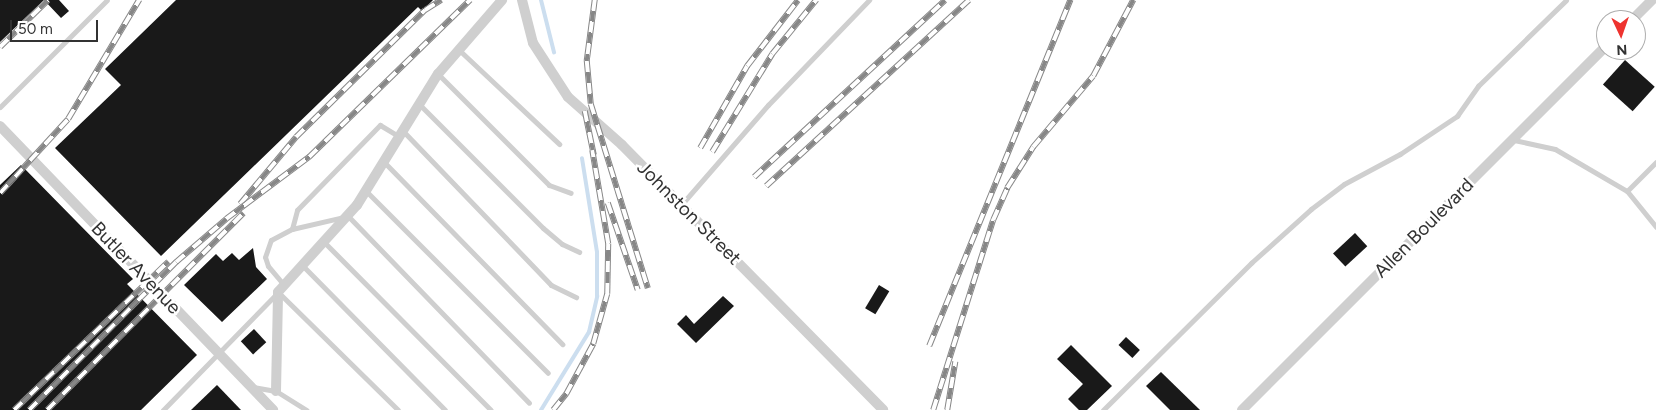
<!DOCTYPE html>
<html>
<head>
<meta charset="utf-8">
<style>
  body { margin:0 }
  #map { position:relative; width:1656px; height:410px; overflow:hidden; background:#fff; font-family:Figtree,sans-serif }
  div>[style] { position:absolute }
  .stream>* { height:4px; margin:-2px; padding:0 2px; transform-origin:2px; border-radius:2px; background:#ccdeef }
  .building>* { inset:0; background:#191919; transform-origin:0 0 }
  .lane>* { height:5px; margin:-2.5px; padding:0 2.5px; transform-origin:2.5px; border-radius:2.5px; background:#cfcfcf }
  .street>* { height:10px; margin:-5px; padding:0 5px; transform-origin:5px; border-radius:5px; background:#cfcfcf }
  .rail>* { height:5.5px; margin-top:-2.75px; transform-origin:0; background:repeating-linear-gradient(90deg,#fff 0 11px,#878787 0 22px); box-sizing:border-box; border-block:1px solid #878787 }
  span { translate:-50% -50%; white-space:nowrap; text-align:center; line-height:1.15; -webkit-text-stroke:5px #fff; paint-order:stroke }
  .street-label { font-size:19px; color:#323232 }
  .north { position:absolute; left:1596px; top:10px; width:50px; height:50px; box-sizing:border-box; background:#fff; border:1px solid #adadad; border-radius:50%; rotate:177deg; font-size:14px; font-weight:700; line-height:20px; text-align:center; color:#323232 }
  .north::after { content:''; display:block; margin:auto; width:18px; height:22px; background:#ee332f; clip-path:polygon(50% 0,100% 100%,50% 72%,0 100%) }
  .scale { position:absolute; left:10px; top:20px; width:88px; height:22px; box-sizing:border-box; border:2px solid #323232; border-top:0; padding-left:6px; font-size:15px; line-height:18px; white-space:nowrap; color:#323232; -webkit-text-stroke:4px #fff; paint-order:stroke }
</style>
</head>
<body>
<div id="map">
  <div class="stream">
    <div style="left:541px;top:0;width:54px;rotate:76deg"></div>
    <div style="left:541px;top:410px;width:92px;rotate:-58.4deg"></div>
    <div style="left:589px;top:332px;width:37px;rotate:-77deg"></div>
    <div style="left:597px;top:296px;width:44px;rotate:-90deg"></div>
    <div style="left:597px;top:252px;width:95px;rotate:-99.1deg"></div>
  </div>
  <div class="building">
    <div style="clip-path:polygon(0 0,59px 0,69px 11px,61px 18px,44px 0,0 42px)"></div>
    <div style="clip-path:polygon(176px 0,433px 0,422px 11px,418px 7px,161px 256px,55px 148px,121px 85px,105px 69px)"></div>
    <div style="left:1625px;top:60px;width:40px;height:33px;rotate:42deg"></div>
    <div style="clip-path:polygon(21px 165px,133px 279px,127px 284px,197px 355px,141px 410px,0 410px,0 185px)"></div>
    <div style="left:1355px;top:233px;width:18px;height:30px;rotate:47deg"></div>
    <div style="clip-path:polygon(253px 248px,256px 267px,267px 279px,222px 322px,184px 285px,216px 254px,223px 261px,232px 253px,239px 260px)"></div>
    <div style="left:879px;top:285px;width:12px;height:27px;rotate:31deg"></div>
    <div style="clip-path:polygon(723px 296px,734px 306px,696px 343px,677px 324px,686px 315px,694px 324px)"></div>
    <div style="left:254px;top:329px;width:18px;height:18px;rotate:47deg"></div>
    <div style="left:1126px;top:337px;width:19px;height:11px;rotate:43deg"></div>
    <div style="clip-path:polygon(1071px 345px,1112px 386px,1087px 410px,1079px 410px,1068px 399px,1083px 384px,1057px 359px)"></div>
    <div style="clip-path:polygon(1161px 372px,1200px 410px,1170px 410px,1146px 386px)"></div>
    <div style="clip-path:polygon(217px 385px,241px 410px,191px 410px)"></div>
  </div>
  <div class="lane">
    <div style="left:458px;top:49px;width:139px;rotate:43.2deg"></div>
    <div style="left:438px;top:74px;width:157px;rotate:45deg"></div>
    <div style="left:549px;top:185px;width:23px;rotate:20deg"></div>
    <div style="left:419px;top:104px;width:175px;rotate:45deg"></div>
    <div style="left:543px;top:228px;width:25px;rotate:40deg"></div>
    <div style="left:562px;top:244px;width:19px;rotate:25deg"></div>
    <div style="left:0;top:107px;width:151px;rotate:-45deg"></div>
    <div style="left:402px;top:130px;width:215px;rotate:46.1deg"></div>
    <div style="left:551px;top:285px;width:28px;rotate:26deg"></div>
    <div style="left:1514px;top:140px;width:42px;rotate:12.4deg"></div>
    <div style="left:1555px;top:149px;width:83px;rotate:30.3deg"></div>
    <div style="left:1627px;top:191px;width:46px;rotate:51.1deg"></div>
    <div style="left:384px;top:162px;width:255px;rotate:45.6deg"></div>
    <div style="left:366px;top:191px;width:257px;rotate:45deg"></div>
    <div style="left:1627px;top:191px;width:41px;rotate:-45deg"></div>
    <div style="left:681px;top:205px;width:133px;rotate:-49deg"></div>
    <div style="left:768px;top:105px;width:146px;rotate:-46.1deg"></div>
    <div style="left:292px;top:229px;width:20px;rotate:-75deg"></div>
    <div style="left:297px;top:210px;width:119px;rotate:-45.7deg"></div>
    <div style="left:380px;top:125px;width:21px;rotate:31deg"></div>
    <div style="left:325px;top:243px;width:235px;rotate:45.2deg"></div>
    <div style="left:303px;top:266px;width:202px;rotate:45.4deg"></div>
    <div style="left:284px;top:285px;width:25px;rotate:-130deg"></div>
    <div style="left:268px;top:266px;width:9px;rotate:-108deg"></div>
    <div style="left:265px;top:257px;width:18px;rotate:-71deg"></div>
    <div style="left:271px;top:240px;width:24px;rotate:-28deg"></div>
    <div style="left:292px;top:229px;width:57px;rotate:-13.1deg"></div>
    <div style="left:348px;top:216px;width:260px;rotate:45.9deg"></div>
    <div style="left:253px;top:387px;width:23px;rotate:10deg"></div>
    <div style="left:276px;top:391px;width:36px;rotate:32deg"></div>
    <div style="left:163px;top:410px;width:165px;rotate:-45.7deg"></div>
    <div style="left:278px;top:292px;width:168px;rotate:44.5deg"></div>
    <div style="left:1103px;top:410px;width:209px;rotate:-44.8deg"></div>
    <div style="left:1251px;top:263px;width:81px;rotate:-42deg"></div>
    <div style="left:1311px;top:209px;width:41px;rotate:-37.1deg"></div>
    <div style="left:1344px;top:184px;width:64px;rotate:-28.2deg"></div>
    <div style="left:1400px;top:154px;width:69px;rotate:-33.7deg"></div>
    <div style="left:1457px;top:116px;width:37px;rotate:-55deg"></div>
    <div style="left:1478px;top:86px;width:123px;rotate:-44.3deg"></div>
  </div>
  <div class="street">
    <div style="left:522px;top:0;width:44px;rotate:75.7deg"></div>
    <div style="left:533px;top:43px;width:64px;rotate:57.1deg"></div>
    <div style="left:568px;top:97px;width:72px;rotate:41.6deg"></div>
    <div style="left:622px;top:145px;width:372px;rotate:45.4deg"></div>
    <div style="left:1632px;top:20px;width:28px;rotate:-45deg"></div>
    <div style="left:0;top:126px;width:394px;rotate:46.1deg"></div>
    <div style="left:276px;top:391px;width:99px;rotate:-88.8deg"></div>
    <div style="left:278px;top:292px;width:118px;rotate:-47.8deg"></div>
    <div style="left:357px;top:205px;width:154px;rotate:-58.3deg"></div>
    <div style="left:438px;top:74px;width:98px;rotate:-49.1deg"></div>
    <div style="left:1242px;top:410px;width:515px;rotate:-45deg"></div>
  </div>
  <div class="rail">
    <div style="left:595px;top:0;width:62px;rotate:97.5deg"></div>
    <div style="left:587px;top:61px;width:43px;rotate:84.7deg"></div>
    <div style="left:591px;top:104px;width:193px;rotate:72.8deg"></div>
    <div style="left:0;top:47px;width:67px;rotate:-44.4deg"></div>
    <div style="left:585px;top:111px;width:45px;rotate:78.4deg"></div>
    <div style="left:700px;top:148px;width:95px;rotate:-60.2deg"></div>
    <div style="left:747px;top:66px;width:83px;rotate:-52.3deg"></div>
    <div style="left:712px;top:152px;width:115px;rotate:-58.5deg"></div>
    <div style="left:772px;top:54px;width:70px;rotate:-50.8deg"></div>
    <div style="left:754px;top:177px;width:260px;rotate:-42.8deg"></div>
    <div style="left:766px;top:186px;width:275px;rotate:-42.5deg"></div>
    <div style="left:0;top:193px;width:100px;rotate:-47.4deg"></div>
    <div style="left:68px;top:119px;width:139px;rotate:-59.2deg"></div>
    <div style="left:608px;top:203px;width:92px;rotate:71deg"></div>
    <div style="left:240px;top:204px;width:87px;rotate:-50.1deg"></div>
    <div style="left:296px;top:137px;width:181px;rotate:-44.6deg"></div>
    <div style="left:425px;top:10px;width:19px;rotate:-32deg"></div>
    <div style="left:929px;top:346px;width:374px;rotate:-67.8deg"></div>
    <div style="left:14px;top:410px;width:214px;rotate:-43.9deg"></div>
    <div style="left:29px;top:410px;width:209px;rotate:-45.2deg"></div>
    <div style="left:176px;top:262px;width:66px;rotate:-40.7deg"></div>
    <div style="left:226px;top:219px;width:104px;rotate:-36.8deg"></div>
    <div style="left:309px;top:157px;width:225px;rotate:-44.3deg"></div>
    <div style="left:47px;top:410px;width:278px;rotate:-45.1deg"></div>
    <div style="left:553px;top:410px;width:21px;rotate:-51deg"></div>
    <div style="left:566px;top:394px;width:57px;rotate:-61.6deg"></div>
    <div style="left:593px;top:344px;width:52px;rotate:-74.4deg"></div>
    <div style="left:607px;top:294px;width:50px;rotate:-88.9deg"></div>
    <div style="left:608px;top:244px;width:95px;rotate:-99.7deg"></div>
    <div style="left:933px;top:410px;width:199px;rotate:-72.5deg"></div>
    <div style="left:993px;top:220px;width:35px;rotate:-66deg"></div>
    <div style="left:1007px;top:188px;width:49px;rotate:-57.6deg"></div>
    <div style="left:1033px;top:147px;width:93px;rotate:-49.8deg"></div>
    <div style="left:1093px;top:76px;width:86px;rotate:-62.2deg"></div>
    <div style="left:947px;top:410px;width:49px;rotate:-80.5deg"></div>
  </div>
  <div class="street-label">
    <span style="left:689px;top:213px;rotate:45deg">Johnston Street</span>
    <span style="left:1424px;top:228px;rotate:-45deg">Allen Boulevard</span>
    <span style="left:136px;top:268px;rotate:46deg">Butler Avenue</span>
  </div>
  <div class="north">N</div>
  <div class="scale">50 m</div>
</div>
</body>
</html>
